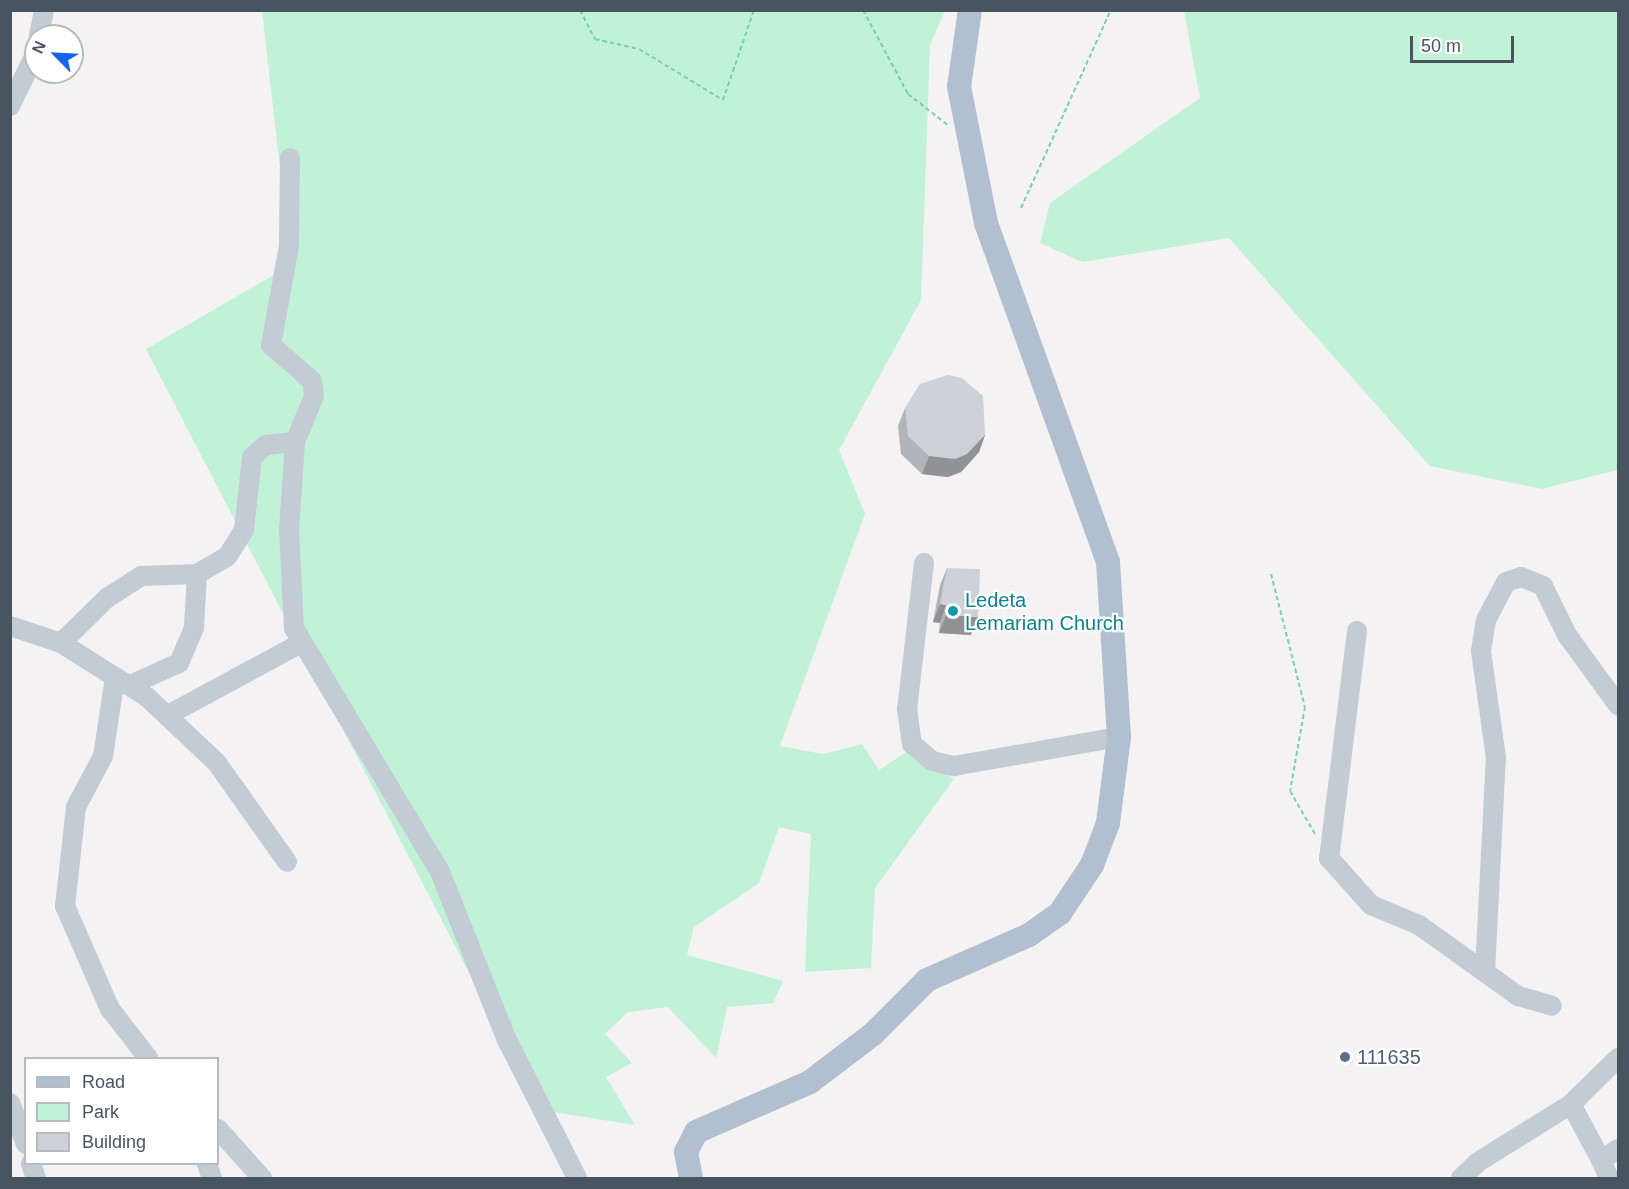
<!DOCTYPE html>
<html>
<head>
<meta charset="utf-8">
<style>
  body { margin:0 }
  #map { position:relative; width:1629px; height:1189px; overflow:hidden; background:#f4f2f2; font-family:Arial,sans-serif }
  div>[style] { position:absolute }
  .green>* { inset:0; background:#c1f2d8 }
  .path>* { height:2px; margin-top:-1px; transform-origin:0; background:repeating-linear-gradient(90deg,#77d1ac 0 4.5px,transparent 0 7.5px) }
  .minor>* { height:20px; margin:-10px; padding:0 10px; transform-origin:10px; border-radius:10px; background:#c3cbd4 }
  .major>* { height:24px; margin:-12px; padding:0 12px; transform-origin:12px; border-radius:12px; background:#b2bfd1 }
  .wall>* { inset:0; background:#b1b4b9 }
  .shaded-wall>* { inset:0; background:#909296 }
  .building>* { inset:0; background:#ced1d7 }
  .dots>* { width:16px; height:16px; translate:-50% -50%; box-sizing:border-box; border:3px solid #fff; border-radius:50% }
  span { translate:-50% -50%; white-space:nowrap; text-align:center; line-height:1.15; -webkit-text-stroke:4.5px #fff; paint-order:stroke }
  .culture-label { font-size:20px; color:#0d838f }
  .left { translate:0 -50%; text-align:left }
  .service-label { font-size:20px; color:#4e5e75 }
  .frame { position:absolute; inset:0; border:12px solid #495461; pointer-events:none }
  .legend { position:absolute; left:24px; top:1057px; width:195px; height:108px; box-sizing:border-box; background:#fff; border:2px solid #b6bbc0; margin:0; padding:8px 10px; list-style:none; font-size:18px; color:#495461 }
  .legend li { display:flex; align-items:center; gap:12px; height:30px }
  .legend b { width:30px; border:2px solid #b6bbc0 }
  .north { position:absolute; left:24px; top:24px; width:60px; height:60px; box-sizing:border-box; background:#fff; border:2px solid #b6bbc0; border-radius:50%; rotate:294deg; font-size:16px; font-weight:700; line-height:24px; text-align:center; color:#495461 }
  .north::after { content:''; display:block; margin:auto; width:21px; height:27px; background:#1562ec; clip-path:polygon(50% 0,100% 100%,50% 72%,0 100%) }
  .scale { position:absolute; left:1410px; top:36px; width:104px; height:27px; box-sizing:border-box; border:3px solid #495461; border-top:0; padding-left:8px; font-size:18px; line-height:21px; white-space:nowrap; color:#495461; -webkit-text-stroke:4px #fff; paint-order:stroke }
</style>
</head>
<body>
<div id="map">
  <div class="green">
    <div style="clip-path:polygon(262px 11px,945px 11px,930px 45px,921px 300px,839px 450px,865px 514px,780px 746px,823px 754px,862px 744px,879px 770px,908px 751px,954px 779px,875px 888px,871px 968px,805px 972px,811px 834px,779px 827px,759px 883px,694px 927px,687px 955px,783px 981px,773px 1003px,727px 1007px,716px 1058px,668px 1007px,628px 1012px,605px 1034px,632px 1063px,606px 1077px,635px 1125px,540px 1110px,146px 349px,291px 265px)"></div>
    <div style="clip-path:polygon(1184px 11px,1618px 11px,1618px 470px,1542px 489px,1430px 466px,1229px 238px,1082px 262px,1040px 243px,1050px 203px,1200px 98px)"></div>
  </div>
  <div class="path">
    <div style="left:580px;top:10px;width:33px;rotate:63deg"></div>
    <div style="left:595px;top:39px;width:45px;rotate:12.8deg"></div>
    <div style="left:639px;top:49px;width:98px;rotate:31.3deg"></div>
    <div style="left:723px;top:100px;width:95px;rotate:-71deg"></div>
    <div style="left:863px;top:10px;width:95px;rotate:61.8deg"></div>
    <div style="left:908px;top:94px;width:52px;rotate:38deg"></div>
    <div style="left:1021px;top:208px;width:217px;rotate:-65.6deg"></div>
    <div style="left:1271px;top:574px;width:137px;rotate:75.7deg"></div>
    <div style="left:1305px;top:707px;width:85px;rotate:100.1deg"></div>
    <div style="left:1290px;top:791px;width:50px;rotate:59.8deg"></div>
  </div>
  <div class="minor">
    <div style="left:39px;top:36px;width:26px;rotate:-79deg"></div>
    <div style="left:10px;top:106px;width:59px;rotate:-63.9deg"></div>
    <div style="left:290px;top:158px;width:88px;rotate:90.7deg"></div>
    <div style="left:289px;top:246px;width:101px;rotate:100.3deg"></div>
    <div style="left:271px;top:345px;width:55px;rotate:41.3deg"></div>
    <div style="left:312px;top:381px;width:15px;rotate:82deg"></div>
    <div style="left:314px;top:396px;width:50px;rotate:112.4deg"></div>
    <div style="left:295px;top:442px;width:88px;rotate:93.9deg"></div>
    <div style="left:289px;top:530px;width:98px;rotate:87.1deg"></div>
    <div style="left:294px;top:628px;width:284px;rotate:59.1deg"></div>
    <div style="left:440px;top:872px;width:181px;rotate:68.3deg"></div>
    <div style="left:507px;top:1040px;width:155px;rotate:63.1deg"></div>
    <div style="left:924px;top:563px;width:147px;rotate:96.6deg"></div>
    <div style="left:907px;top:709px;width:35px;rotate:82deg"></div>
    <div style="left:912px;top:744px;width:26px;rotate:40deg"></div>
    <div style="left:932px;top:761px;width:23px;rotate:13deg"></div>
    <div style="left:954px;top:766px;width:168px;rotate:-10deg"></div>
    <div style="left:10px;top:626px;width:54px;rotate:18.4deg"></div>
    <div style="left:61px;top:643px;width:64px;rotate:32.2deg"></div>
    <div style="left:115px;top:677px;width:80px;rotate:98.6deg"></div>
    <div style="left:103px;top:756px;width:58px;rotate:117.9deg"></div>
    <div style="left:76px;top:807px;width:100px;rotate:96.3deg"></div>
    <div style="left:65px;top:906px;width:112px;rotate:66.4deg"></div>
    <div style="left:110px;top:1009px;width:62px;rotate:52.2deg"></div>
    <div style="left:1357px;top:631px;width:229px;rotate:97deg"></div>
    <div style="left:1329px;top:858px;width:63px;rotate:48.2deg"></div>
    <div style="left:1371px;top:905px;width:52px;rotate:22.6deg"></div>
    <div style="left:1419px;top:925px;width:122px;rotate:35.6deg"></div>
    <div style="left:1518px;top:996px;width:35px;rotate:16deg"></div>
    <div style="left:61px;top:643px;width:64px;rotate:-44.4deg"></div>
    <div style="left:107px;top:598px;width:40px;rotate:-32.9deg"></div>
    <div style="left:141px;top:576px;width:56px;rotate:-2deg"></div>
    <div style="left:197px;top:574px;width:34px;rotate:-30deg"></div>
    <div style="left:227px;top:557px;width:32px;rotate:-58deg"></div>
    <div style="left:244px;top:530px;width:73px;rotate:-83.7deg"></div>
    <div style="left:252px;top:457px;width:18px;rotate:-41deg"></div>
    <div style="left:266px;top:445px;width:29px;rotate:-6deg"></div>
    <div style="left:115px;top:677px;width:38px;rotate:32deg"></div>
    <div style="left:147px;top:697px;width:96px;rotate:43.3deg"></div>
    <div style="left:217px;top:763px;width:121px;rotate:54.7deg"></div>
    <div style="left:130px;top:685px;width:54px;rotate:-24.2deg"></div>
    <div style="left:179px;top:663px;width:39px;rotate:-67deg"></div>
    <div style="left:194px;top:627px;width:53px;rotate:-86.8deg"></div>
    <div style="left:168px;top:715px;width:151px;rotate:-28.4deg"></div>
    <div style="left:1485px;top:972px;width:214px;rotate:-87.1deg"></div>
    <div style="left:1496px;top:758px;width:108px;rotate:-98deg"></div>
    <div style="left:1481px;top:651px;width:31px;rotate:-81deg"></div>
    <div style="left:1486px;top:620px;width:43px;rotate:-62.2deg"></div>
    <div style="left:1506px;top:582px;width:16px;rotate:-18deg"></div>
    <div style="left:1521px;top:577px;width:24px;rotate:22deg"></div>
    <div style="left:1543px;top:586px;width:55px;rotate:63.9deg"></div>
    <div style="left:1567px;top:635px;width:87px;rotate:53.9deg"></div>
    <div style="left:10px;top:1103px;width:44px;rotate:68.7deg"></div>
    <div style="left:1571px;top:1104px;width:64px;rotate:61.8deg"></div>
    <div style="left:218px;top:1129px;width:66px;rotate:48.1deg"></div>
    <div style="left:31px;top:1164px;width:15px;rotate:70deg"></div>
    <div style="left:207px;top:1164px;width:15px;rotate:70deg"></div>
    <div style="left:1461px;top:1178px;width:23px;rotate:-43deg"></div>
    <div style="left:1478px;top:1162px;width:110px;rotate:-31.9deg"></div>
    <div style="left:1571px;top:1104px;width:66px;rotate:-44.4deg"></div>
    <div style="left:1609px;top:1178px;width:20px;rotate:-114deg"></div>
    <div style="left:1601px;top:1160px;width:20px;rotate:-33deg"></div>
  </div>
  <div class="major">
    <div style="left:691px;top:1178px;width:26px;rotate:-101deg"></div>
    <div style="left:686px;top:1152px;width:22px;rotate:-63deg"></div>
    <div style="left:696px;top:1132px;width:124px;rotate:-23.7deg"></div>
    <div style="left:810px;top:1082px;width:79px;rotate:-37.3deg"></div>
    <div style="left:873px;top:1034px;width:76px;rotate:-45deg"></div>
    <div style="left:927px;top:980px;width:111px;rotate:-23.8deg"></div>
    <div style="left:1029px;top:935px;width:38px;rotate:-35deg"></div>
    <div style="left:1060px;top:913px;width:58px;rotate:-56.3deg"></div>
    <div style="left:1092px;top:865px;width:45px;rotate:-69.1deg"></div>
    <div style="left:1108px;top:823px;width:87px;rotate:-82.7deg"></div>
    <div style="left:1119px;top:737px;width:175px;rotate:-93.6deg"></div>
    <div style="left:1108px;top:562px;width:360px;rotate:-109.8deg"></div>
    <div style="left:986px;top:223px;width:139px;rotate:-101.2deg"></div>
    <div style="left:959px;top:87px;width:78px;rotate:-81.9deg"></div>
  </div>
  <div class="wall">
    <div style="clip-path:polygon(905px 408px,985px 435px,979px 452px,961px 472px,948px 477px,922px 474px,901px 454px,898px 426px)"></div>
    <div style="clip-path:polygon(947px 568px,971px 635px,939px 633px,940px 623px,933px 622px,940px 585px)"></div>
  </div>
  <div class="shaded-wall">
    <div style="clip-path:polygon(985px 435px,979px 452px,961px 472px,948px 477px,922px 474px,929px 456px)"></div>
    <div style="clip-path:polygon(940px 604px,946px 605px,940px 623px,933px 622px)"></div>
    <div style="clip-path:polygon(946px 615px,978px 617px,971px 635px,939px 633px)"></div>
  </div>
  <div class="building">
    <div style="clip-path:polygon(948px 375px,962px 378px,983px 396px,985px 435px,967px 454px,955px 459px,929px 456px,908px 436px,905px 408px,920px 384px)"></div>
    <div style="clip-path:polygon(947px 568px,980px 569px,978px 617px,946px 615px,946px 605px,940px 604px)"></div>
  </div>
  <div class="dots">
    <div style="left:953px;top:611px;background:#0f9aa8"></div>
    <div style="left:1345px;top:1057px;background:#5c6f8a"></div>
  </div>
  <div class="culture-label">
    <span class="left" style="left:965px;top:612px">Ledeta<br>Lemariam Church</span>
  </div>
  <div class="service-label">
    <span class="left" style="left:1357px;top:1057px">111635</span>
  </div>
  <div class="frame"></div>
  <ul class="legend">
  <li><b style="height:8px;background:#b2bfd1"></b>Road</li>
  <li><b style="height:16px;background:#c1f2d8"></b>Park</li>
  <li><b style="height:16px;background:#ced1d7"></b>Building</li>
  </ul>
  <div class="north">N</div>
  <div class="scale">50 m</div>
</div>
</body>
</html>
